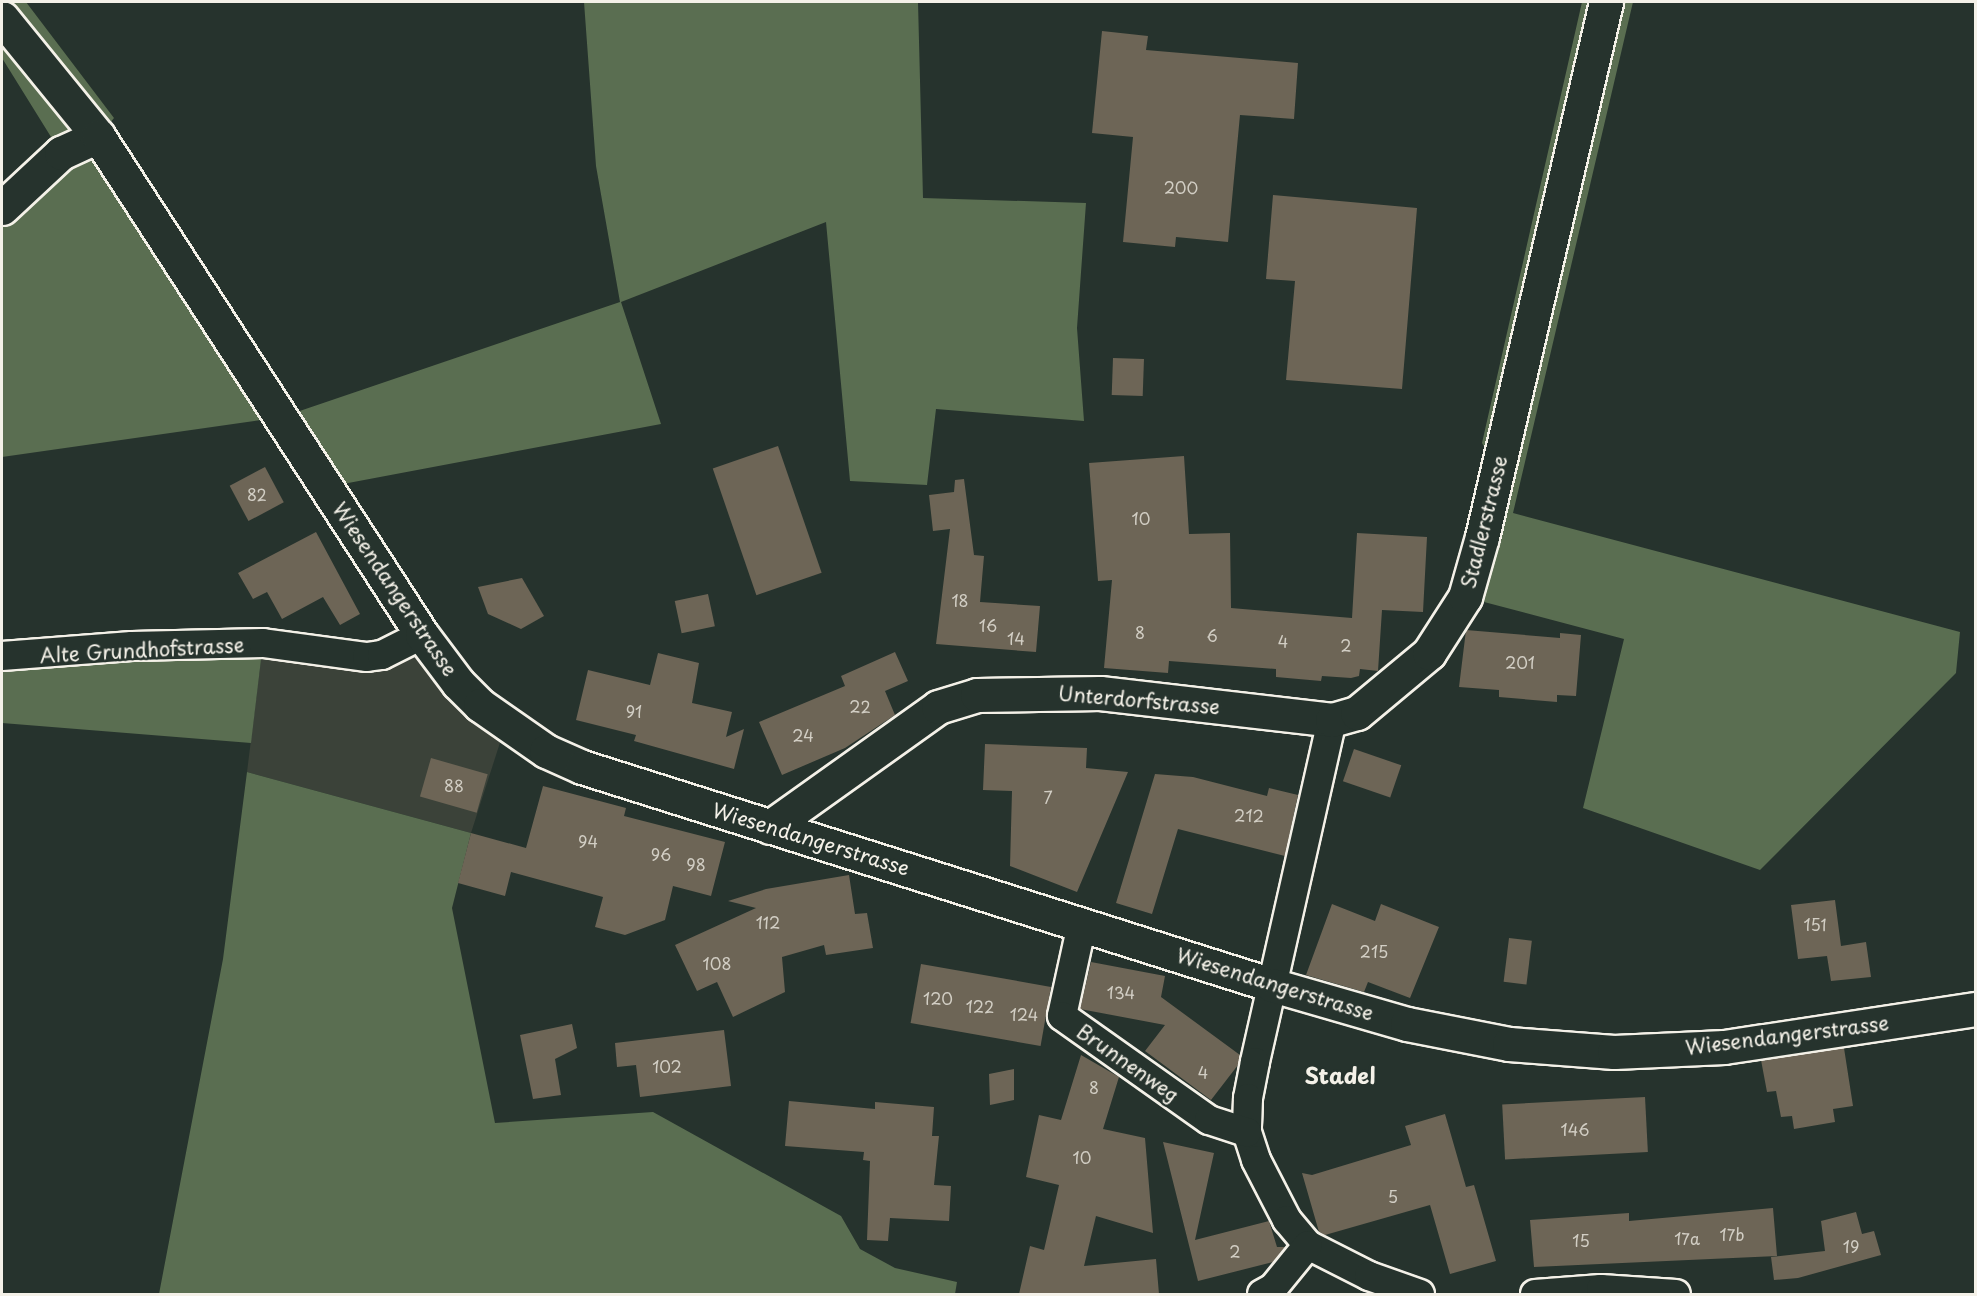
<!DOCTYPE html>
<html>
<head>
<meta charset="utf-8">
<style>
  body { margin:0 }
  #map { position:relative; width:1977px; height:1296px; overflow:hidden; background:#26332d; font-family:"Playpen Sans",sans-serif }
  div>[style] { position:absolute }
  .built>* { inset:0; background:#3b4239 }
  .green>* { inset:0; background:#5a6e51 }
  .building>* { inset:0; background:#6d6556; transform-origin:0 0 }
  .roads { filter:drop-shadow(2px 0 #f4f1e8) drop-shadow(-2px 0 #f4f1e8) drop-shadow(0 2px #f4f1e8) drop-shadow(0 -2px #f4f1e8) }
  .minor>* { height:28px; margin:-14px; padding:0 14px; transform-origin:14px; border-radius:14px; background:#26332d }
  .tertiary>* { height:33px; margin:-16.5px; padding:0 16.5px; transform-origin:16.5px; border-radius:16.5px; background:#26332d }
  .secondary>* { height:33px; margin:-16.5px; padding:0 16.5px; transform-origin:16.5px; border-radius:16.5px; background:#26332d }
  span { translate:-50% -50%; white-space:nowrap; text-align:center; line-height:1.15; -webkit-text-stroke:4.5px #26332d; paint-order:stroke }
  .number-label { font-size:16px; color:#d2cec4 }
  .number-label span { -webkit-text-stroke-width:0 }
  .street-label { font-size:20px; color:#f4f1e8 }
  .quarter-label { font-size:22px; color:#f4f1e8; font-weight:700 }
  .frame { position:absolute; inset:0; border:3px solid #f4f1e8; pointer-events:none }
</style>
</head>
<body>
<div id="map">
  <div class="built">
    <div style="clip-path:polygon(422px 635px,506px 724px,471px 833px,247px 772px,263px 643px,367px 657px)"></div>
  </div>
  <div class="green">
    <div style="clip-path:polygon(2px 2px,26px 2px,114px 118px,99px 136px,282px 417px,620px 302px,596px 166px,584px 2px,918px 2px,923px 198px,1086px 203px,1077px 328px,1084px 421px,936px 409px,927px 485px,850px 481px,826px 222px,621px 302px,661px 424px,327px 487px,282px 417px,2px 457px,2px 208px,61px 153px,2px 58px,2px 51px,16px 37px,2px 18px)"></div>
    <div style="clip-path:polygon(1582px 2px,1633px 2px,1513px 513px,1960px 632px,1956px 673px,1760px 870px,1583px 808px,1624px 639px,1465px 597px,1498px 470px,1482px 443px)"></div>
    <div style="clip-path:polygon(263px 643px,251px 743px,2px 723px,2px 656px)"></div>
    <div style="clip-path:polygon(247px 772px,471px 833px,452px 908px,495px 1123px,653px 1112px,841px 1216px,860px 1249px,895px 1268px,957px 1282px,955px 1294px,159px 1294px,223px 959px)"></div>
  </div>
  <div class="building">
    <div style="clip-path:polygon(1102px 31px,1148px 36px,1146px 50px,1298px 63px,1294px 119px,1240px 115px,1228px 242px,1176px 237px,1175px 247px,1123px 242px,1133px 137px,1092px 133px)"></div>
    <div style="clip-path:polygon(1273px 195px,1417px 208px,1402px 389px,1286px 380px,1295px 281px,1266px 279px)"></div>
    <div style="left:1113px;top:358px;width:31px;height:37px;rotate:2deg"></div>
    <div style="left:778px;top:446px;width:134px;height:69px;rotate:71deg"></div>
    <div style="clip-path:polygon(1184px 456px,1189px 534px,1230px 533px,1231px 608px,1352px 618px,1357px 533px,1427px 537px,1423px 612px,1382px 610px,1378px 671px,1360px 669px,1359px 676px,1351px 678px,1322px 676px,1321px 681px,1276px 677px,1276px 669px,1169px 661px,1168px 673px,1104px 668px,1112px 580px,1098px 581px,1089px 463px)"></div>
    <div style="left:265px;top:467px;width:40px;height:40px;rotate:62deg"></div>
    <div style="clip-path:polygon(964px 479px,974px 555px,984px 556px,980px 602px,1040px 606px,1036px 652px,936px 644px,950px 529px,933px 531px,929px 495px,954px 492px,955px 480px)"></div>
    <div style="clip-path:polygon(316px 532px,360px 614px,340px 625px,323px 597px,282px 619px,267px 592px,253px 599px,238px 573px)"></div>
    <div style="clip-path:polygon(522px 578px,544px 616px,521px 629px,488px 614px,478px 587px)"></div>
    <div style="left:708px;top:594px;width:33px;height:34px;rotate:78deg"></div>
    <div style="clip-path:polygon(1466px 630px,1560px 638px,1560px 633px,1581px 635px,1576px 696px,1557px 695px,1557px 702px,1499px 697px,1499px 690px,1459px 687px)"></div>
    <div style="clip-path:polygon(895px 652px,908px 681px,885px 691px,895px 715px,845px 748px,782px 775px,759px 722px,845px 686px,841px 676px)"></div>
    <div style="clip-path:polygon(658px 653px,699px 663px,692px 703px,732px 712px,726px 737px,744px 729px,734px 769px,634px 741px,636px 735px,576px 720px,588px 670px,650px 685px)"></div>
    <div style="clip-path:polygon(985px 744px,1087px 748px,1086px 768px,1128px 772px,1077px 892px,1010px 866px,1012px 791px,983px 790px)"></div>
    <div style="left:1354px;top:749px;width:50px;height:34px;rotate:19deg"></div>
    <div style="left:431px;top:758px;width:59px;height:40px;rotate:16deg"></div>
    <div style="clip-path:polygon(1155px 774px,1193px 777px,1267px 796px,1269px 788px,1298px 795px,1285px 856px,1178px 829px,1152px 914px,1116px 903px)"></div>
    <div style="clip-path:polygon(543px 786px,626px 808px,624px 816px,725px 842px,711px 896px,673px 886px,665px 920px,625px 935px,595px 927px,603px 897px,511px 872px,505px 896px,458px 883px,471px 833px,526px 848px)"></div>
    <div style="clip-path:polygon(849px 875px,855px 914px,867px 913px,873px 948px,826px 955px,824px 945px,782px 957px,785px 992px,733px 1017px,717px 982px,697px 991px,675px 945px,756px 908px,728px 901px,766px 889px)"></div>
    <div style="clip-path:polygon(1835px 900px,1841px 946px,1866px 942px,1871px 977px,1831px 981px,1827px 956px,1798px 959px,1791px 905px)"></div>
    <div style="clip-path:polygon(1332px 904px,1375px 921px,1381px 904px,1439px 927px,1410px 998px,1368px 982px,1364px 992px,1306px 975px)"></div>
    <div style="left:1509px;top:938px;width:23px;height:44px;rotate:7deg"></div>
    <div style="clip-path:polygon(1091px 962px,1165px 976px,1161px 997px,1240px 1055px,1238px 1065px,1211px 1100px,1145px 1051px,1165px 1025px,1080px 1009px)"></div>
    <div style="left:921px;top:964px;width:132px;height:60px;rotate:10deg"></div>
    <div style="clip-path:polygon(572px 1024px,577px 1048px,555px 1059px,561px 1095px,533px 1099px,520px 1035px)"></div>
    <div style="clip-path:polygon(724px 1030px,731px 1086px,640px 1097px,636px 1065px,617px 1067px,615px 1043px)"></div>
    <div style="clip-path:polygon(1844px 1048px,1853px 1106px,1833px 1109px,1835px 1122px,1794px 1129px,1792px 1116px,1781px 1117px,1776px 1091px,1767px 1092px,1761px 1060px)"></div>
    <div style="clip-path:polygon(1081px 1055px,1119px 1077px,1103px 1129px,1145px 1138px,1153px 1233px,1096px 1216px,1084px 1266px,1156px 1259px,1159px 1294px,1019px 1294px,1030px 1246px,1044px 1250px,1059px 1185px,1026px 1177px,1039px 1115px,1061px 1120px)"></div>
    <div style="clip-path:polygon(1014px 1069px,1014px 1100px,990px 1105px,989px 1074px)"></div>
    <div style="left:1645px;top:1097px;width:55px;height:143px;rotate:87deg"></div>
    <div style="clip-path:polygon(789px 1101px,875px 1109px,875px 1102px,934px 1107px,932px 1136px,939px 1136px,934px 1185px,951px 1186px,949px 1221px,890px 1218px,888px 1241px,867px 1240px,870px 1161px,863px 1160px,864px 1152px,785px 1146px)"></div>
    <div style="clip-path:polygon(1445px 1114px,1466px 1187px,1474px 1185px,1496px 1261px,1450px 1274px,1430px 1205px,1325px 1235px,1319px 1232px,1302px 1173px,1312px 1175px,1411px 1145px,1405px 1126px)"></div>
    <div style="clip-path:polygon(1163px 1142px,1214px 1153px,1195px 1240px,1269px 1221px,1277px 1247px,1285px 1247px,1273px 1262px,1198px 1281px)"></div>
    <div style="clip-path:polygon(1773px 1208px,1777px 1256px,1534px 1267px,1530px 1220px,1629px 1213px,1629px 1221px)"></div>
    <div style="clip-path:polygon(1856px 1212px,1862px 1234px,1874px 1231px,1881px 1255px,1798px 1278px,1774px 1280px,1771px 1257px,1825px 1251px,1821px 1221px)"></div>
  </div>
  <div class="roads">
    <div class="minor">
      <div style="left:2px;top:656px;width:130px;rotate:-4.4deg"></div>
      <div style="left:132px;top:646px;width:131px;rotate:-1.3deg"></div>
      <div style="left:263px;top:643px;width:105px;rotate:7.7deg"></div>
      <div style="left:367px;top:657px;width:15px;rotate:-8deg"></div>
      <div style="left:382px;top:655px;width:45px;rotate:-26.6deg"></div>
      <div style="left:1332px;top:720px;width:351px;rotate:102.7deg"></div>
      <div style="left:1255px;top:1062px;width:37px;rotate:101deg"></div>
      <div style="left:1248px;top:1098px;width:34px;rotate:92deg"></div>
      <div style="left:1247px;top:1132px;width:29px;rotate:72deg"></div>
      <div style="left:1256px;top:1160px;width:68px;rotate:62.7deg"></div>
      <div style="left:1287px;top:1220px;width:33px;rotate:50deg"></div>
      <div style="left:1308px;top:1245px;width:68px;rotate:26.9deg"></div>
      <div style="left:1369px;top:1276px;width:54px;rotate:19.4deg"></div>
      <div style="left:1082px;top:924px;width:94px;rotate:102.3deg"></div>
      <div style="left:1062px;top:1016px;width:180px;rotate:35.3deg"></div>
      <div style="left:1209px;top:1120px;width:40px;rotate:18deg"></div>
      <div style="left:1262px;top:1294px;width:13px;rotate:-29deg"></div>
      <div style="left:1273px;top:1288px;width:55px;rotate:-50.9deg"></div>
      <div style="left:1535px;top:1294px;width:66px;rotate:-4.3deg"></div>
      <div style="left:1601px;top:1289px;width:75px;rotate:3.8deg"></div>
    </div>
    <div class="tertiary">
      <div style="left:2px;top:208px;width:81px;rotate:-43deg"></div>
      <div style="left:61px;top:153px;width:41px;rotate:-24.7deg"></div>
      <div style="left:770px;top:827px;width:206px;rotate:-35.5deg"></div>
      <div style="left:938px;top:707px;width:41px;rotate:-17.1deg"></div>
      <div style="left:977px;top:695px;width:123px;rotate:-0.9deg"></div>
      <div style="left:1100px;top:693px;width:234px;rotate:6.6deg"></div>
      <div style="left:1332px;top:720px;width:26px;rotate:-16deg"></div>
      <div style="left:1357px;top:713px;width:94px;rotate:-39.8deg"></div>
      <div style="left:1429px;top:653px;width:67px;rotate:-57.3deg"></div>
      <div style="left:1465px;top:597px;width:62px;rotate:-74.2deg"></div>
      <div style="left:1482px;top:537px;width:549px;rotate:-76.95deg"></div>
    </div>
    <div class="secondary">
      <div style="left:2px;top:18px;width:152px;rotate:50.9deg"></div>
      <div style="left:98px;top:136px;width:595px;rotate:57deg"></div>
      <div style="left:422px;top:635px;width:60px;rotate:53.1deg"></div>
      <div style="left:458px;top:683px;width:31px;rotate:45deg"></div>
      <div style="left:480px;top:705px;width:80px;rotate:34.9deg"></div>
      <div style="left:546px;top:751px;width:39px;rotate:24deg"></div>
      <div style="left:582px;top:767px;width:724px;rotate:17.53deg"></div>
      <div style="left:1272px;top:985px;width:141px;rotate:16.1deg"></div>
      <div style="left:1407px;top:1024px;width:104px;rotate:11.1deg"></div>
      <div style="left:1509px;top:1044px;width:105px;rotate:4.4deg"></div>
      <div style="left:1614px;top:1052px;width:110px;rotate:-2.6deg"></div>
      <div style="left:1724px;top:1047px;width:255px;rotate:-8.6deg"></div>
    </div>
  </div>
  <div class="number-label">
    <span style="left:1181px;top:187px">200</span>
    <span style="left:257px;top:494px">82</span>
    <span style="left:1141px;top:518px">10</span>
    <span style="left:960px;top:600px">18</span>
    <span style="left:988px;top:625px">16</span>
    <span style="left:1140px;top:632px">8</span>
    <span style="left:1212px;top:635px">6</span>
    <span style="left:1016px;top:638px">14</span>
    <span style="left:1283px;top:641px">4</span>
    <span style="left:1346px;top:645px">2</span>
    <span style="left:1520px;top:662px">201</span>
    <span style="left:860px;top:706px">22</span>
    <span style="left:634px;top:711px">91</span>
    <span style="left:803px;top:735px">24</span>
    <span style="left:454px;top:785px">88</span>
    <span style="left:1048px;top:797px">7</span>
    <span style="left:1249px;top:815px">212</span>
    <span style="left:588px;top:841px">94</span>
    <span style="left:661px;top:854px">96</span>
    <span style="left:696px;top:864px">98</span>
    <span style="left:768px;top:922px">112</span>
    <span style="left:1815px;top:924px">151</span>
    <span style="left:1374px;top:951px">215</span>
    <span style="left:717px;top:963px">108</span>
    <span style="left:1121px;top:992px">134</span>
    <span style="left:938px;top:998px">120</span>
    <span style="left:980px;top:1006px">122</span>
    <span style="left:1024px;top:1014px">124</span>
    <span style="left:667px;top:1066px">102</span>
    <span style="left:1203px;top:1072px">4</span>
    <span style="left:1094px;top:1087px">8</span>
    <span style="left:1575px;top:1129px">146</span>
    <span style="left:1082px;top:1157px">10</span>
    <span style="left:1393px;top:1196px">5</span>
    <span style="left:1732px;top:1234px">17b</span>
    <span style="left:1687px;top:1238px">17a</span>
    <span style="left:1581px;top:1240px">15</span>
    <span style="left:1851px;top:1246px">19</span>
    <span style="left:1235px;top:1251px">2</span>
  </div>
  <div class="street-label">
    <span style="left:1484px;top:522px;rotate:-76deg">Stadlerstrasse</span>
    <span style="left:395px;top:589px;rotate:56deg">Wiesendangerstrasse</span>
    <span style="left:142px;top:650px;rotate:-3deg">Alte Grundhofstrasse</span>
    <span style="left:1139px;top:700px;rotate:5deg">Unterdorfstrasse</span>
    <span style="left:811px;top:839px;rotate:17deg">Wiesendangerstrasse</span>
    <span style="left:1275px;top:984px;rotate:17deg">Wiesendangerstrasse</span>
    <span style="left:1787px;top:1035px;rotate:-7deg">Wiesendangerstrasse</span>
    <span style="left:1128px;top:1063px;rotate:35deg">Brunnenweg</span>
  </div>
  <div class="quarter-label">
    <span style="left:1340px;top:1075px">Stadel</span>
  </div>
  <div class="frame"></div>
</div>
</body>
</html>
